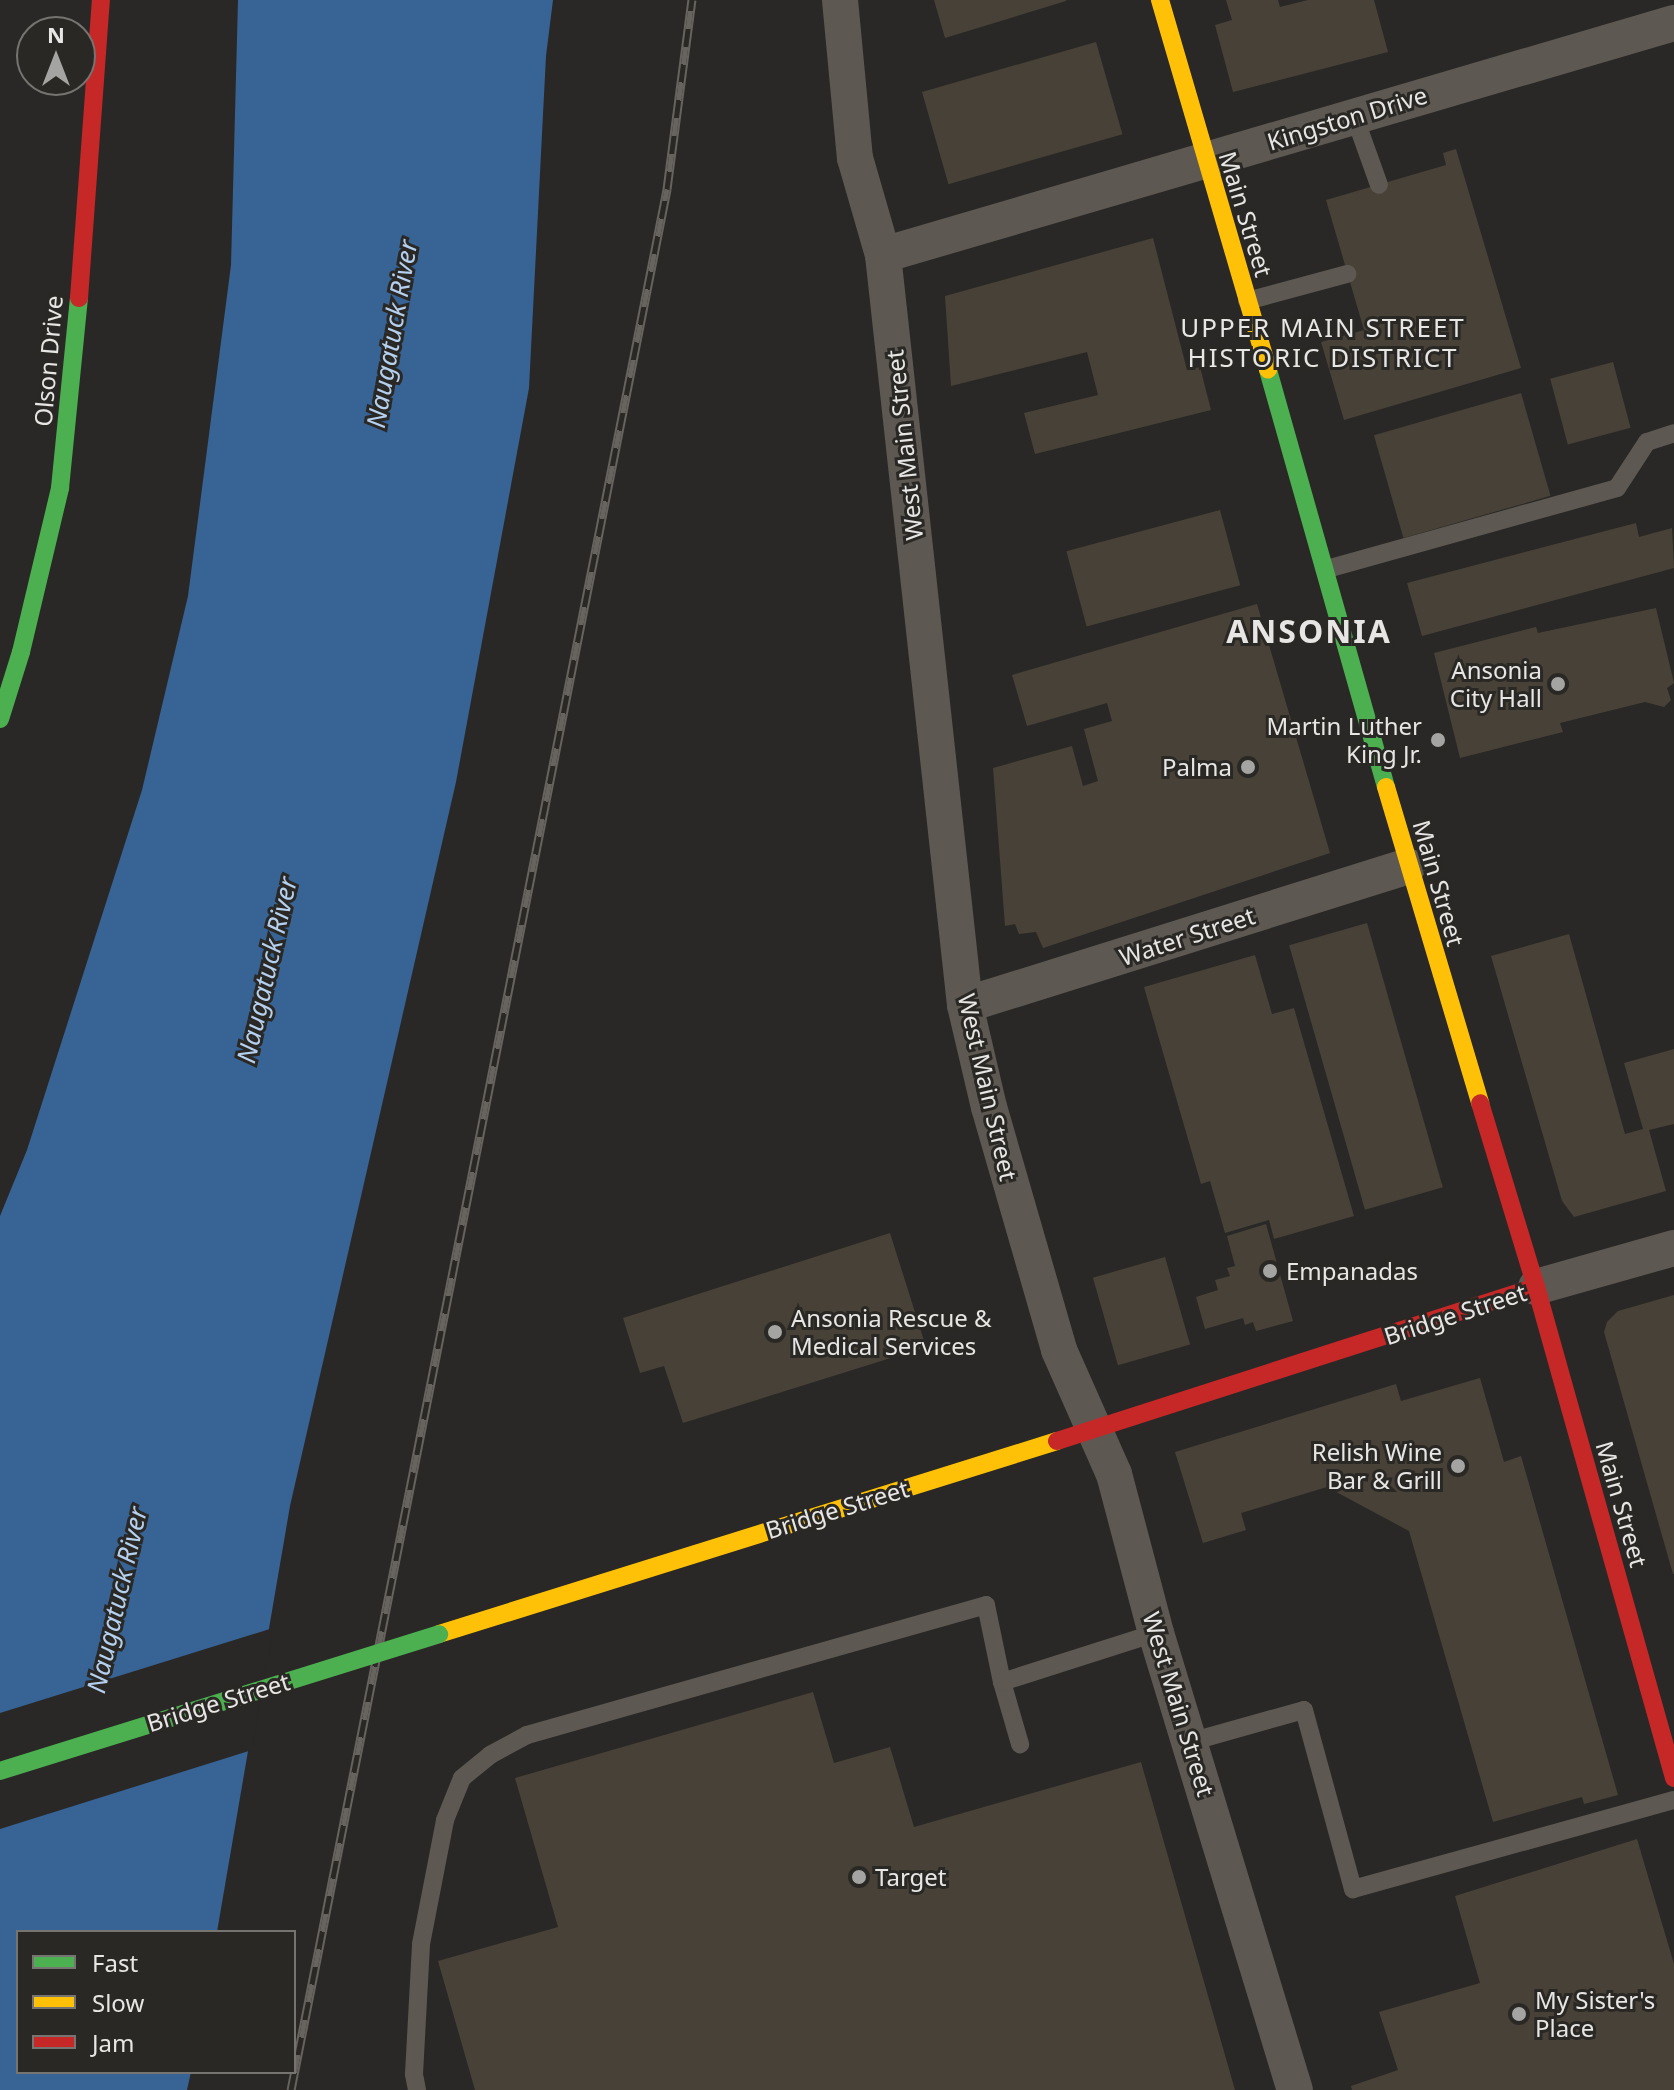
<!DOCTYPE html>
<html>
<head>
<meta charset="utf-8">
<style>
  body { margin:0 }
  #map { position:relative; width:1674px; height:2090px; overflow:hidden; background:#292826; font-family:"Noto Sans",sans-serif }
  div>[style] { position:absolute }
  .water>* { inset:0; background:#386395 }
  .pier>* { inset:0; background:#292826 }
  .building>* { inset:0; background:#484137; transform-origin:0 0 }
  .lane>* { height:18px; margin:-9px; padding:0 9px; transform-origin:9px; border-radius:9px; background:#5e5852 }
  .street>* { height:36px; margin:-18px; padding:0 18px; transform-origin:18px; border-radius:18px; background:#5e5852 }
  .fast>* { height:18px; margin:-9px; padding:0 9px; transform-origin:9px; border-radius:9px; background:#4caf50 }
  .slow>* { height:18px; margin:-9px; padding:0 9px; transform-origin:9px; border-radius:9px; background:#ffc107 }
  .jam>* { height:18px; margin:-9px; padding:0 9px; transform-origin:9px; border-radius:9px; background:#c62828 }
  .rail>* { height:9px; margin-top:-4.5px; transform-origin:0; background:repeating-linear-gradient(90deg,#2a2825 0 18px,#67635e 0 36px); box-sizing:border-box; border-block:2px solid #67635e }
  .fast-bridge>* { height:18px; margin:-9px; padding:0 9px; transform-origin:9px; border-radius:9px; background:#4caf50 }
  .dots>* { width:22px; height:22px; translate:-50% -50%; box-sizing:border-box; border:4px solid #2a2825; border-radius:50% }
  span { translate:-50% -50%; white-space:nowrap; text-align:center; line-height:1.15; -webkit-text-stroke:6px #2a2825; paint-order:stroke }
  .street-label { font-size:24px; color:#e7e6e4 }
  .poi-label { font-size:24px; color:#e7e6e4 }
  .right { translate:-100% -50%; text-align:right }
  .left { translate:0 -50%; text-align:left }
  .neighbourhood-label { font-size:26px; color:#e7e6e4; letter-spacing:2px }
  .water-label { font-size:26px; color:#b5d0ef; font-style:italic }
  .district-label { font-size:32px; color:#e7e6e4; font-weight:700; letter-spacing:2px }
  .legend { position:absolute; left:16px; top:1930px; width:280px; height:144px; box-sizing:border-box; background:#2a2825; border:2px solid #767471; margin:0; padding:10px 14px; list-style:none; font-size:24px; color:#e7e6e4 }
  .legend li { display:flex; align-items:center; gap:16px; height:40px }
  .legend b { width:40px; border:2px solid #767471 }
  .north { position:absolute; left:16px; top:16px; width:80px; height:80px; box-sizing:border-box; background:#2a2825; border:2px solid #767471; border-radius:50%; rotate:0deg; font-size:22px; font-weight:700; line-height:32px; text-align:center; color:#e7e6e4 }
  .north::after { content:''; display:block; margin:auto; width:28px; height:36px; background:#a4a4a2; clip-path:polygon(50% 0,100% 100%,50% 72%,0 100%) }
</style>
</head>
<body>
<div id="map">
  <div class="water">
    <div style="clip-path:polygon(238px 0,553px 0,546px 56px,529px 388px,456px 782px,290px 1506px,217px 1932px,18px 1932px,18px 2072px,191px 2072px,187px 2090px,0 2090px,0 1216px,27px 1150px,142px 790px,188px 596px,231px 265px)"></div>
  </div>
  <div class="pier">
    <div style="clip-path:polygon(273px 1628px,252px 1750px,0 1829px,0 1713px)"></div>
  </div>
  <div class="building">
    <div style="clip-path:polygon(934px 0,1066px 0,1066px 1px,945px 38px)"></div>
    <div style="clip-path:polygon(1226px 0,1278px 0,1280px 7px,1308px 0,1374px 0,1388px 52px,1233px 92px,1215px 25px,1232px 20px)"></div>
    <div style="left:1096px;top:42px;width:96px;height:181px;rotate:74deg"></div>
    <div style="clip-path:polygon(1456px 149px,1521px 368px,1344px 420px,1321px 342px,1364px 330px,1326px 200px,1446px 165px,1443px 153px)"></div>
    <div style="clip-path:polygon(1153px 238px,1187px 370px,1200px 367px,1211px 410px,1035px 454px,1024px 413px,1098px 395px,1087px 352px,951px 386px,945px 296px)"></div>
    <div style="left:1613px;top:362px;width:68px;height:65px;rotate:75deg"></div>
    <div style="left:1521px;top:393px;width:107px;height:153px;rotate:74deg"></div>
    <div style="left:1220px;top:510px;width:78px;height:159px;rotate:75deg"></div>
    <div style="clip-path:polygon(1636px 523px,1639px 537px,1672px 528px,1674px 568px,1422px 636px,1407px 583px)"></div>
    <div style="clip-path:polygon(1257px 604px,1330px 853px,1043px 948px,1036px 932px,1019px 934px,1015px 924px,1005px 926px,993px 768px,1072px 746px,1083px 786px,1098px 781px,1084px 729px,1112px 721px,1107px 703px,1027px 726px,1012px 675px)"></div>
    <div style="clip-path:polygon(1656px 608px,1674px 683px,1667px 688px,1671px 700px,1664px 707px,1645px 702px,1560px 723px,1563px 732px,1460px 758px,1434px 653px,1536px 627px,1538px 633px)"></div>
    <div style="left:1367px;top:923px;width:275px;height:81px;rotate:74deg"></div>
    <div style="clip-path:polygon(1569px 934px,1625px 1134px,1643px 1129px,1624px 1063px,1674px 1049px,1674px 1124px,1649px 1130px,1666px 1191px,1574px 1217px,1562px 1201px,1491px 956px)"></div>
    <div style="clip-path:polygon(1255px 955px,1272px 1014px,1294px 1008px,1354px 1216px,1274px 1239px,1269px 1220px,1225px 1233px,1210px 1181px,1201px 1184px,1144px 987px)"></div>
    <div style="clip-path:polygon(1266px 1224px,1293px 1321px,1256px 1331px,1253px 1322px,1245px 1325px,1243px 1318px,1205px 1329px,1196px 1297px,1218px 1290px,1215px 1280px,1230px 1276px,1227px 1268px,1235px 1266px,1227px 1236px)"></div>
    <div style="clip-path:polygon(890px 1233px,926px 1347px,683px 1423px,664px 1366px,640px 1373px,623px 1318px)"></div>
    <div style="left:1165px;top:1257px;width:91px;height:75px;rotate:74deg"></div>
    <div style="clip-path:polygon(1674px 1295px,1674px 1574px,1673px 1574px,1604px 1332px,1607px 1322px,1618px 1311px)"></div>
    <div style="clip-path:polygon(1480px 1378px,1504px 1462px,1521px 1456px,1618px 1795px,1584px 1804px,1582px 1797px,1493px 1822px,1409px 1531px,1327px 1487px,1241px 1513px,1246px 1530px,1203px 1543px,1175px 1452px,1396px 1384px,1401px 1401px)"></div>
    <div style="clip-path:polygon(813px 1692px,834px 1763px,890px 1747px,914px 1827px,1141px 1762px,1235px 2090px,475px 2090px,438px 1961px,558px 1927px,515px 1778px)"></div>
    <div style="clip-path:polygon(1637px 1839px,1674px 1964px,1674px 2090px,1352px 2090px,1351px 2086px,1398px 2070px,1379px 2012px,1480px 1983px,1455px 1896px)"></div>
  </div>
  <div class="lane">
    <div style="left:1354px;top:115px;width:74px;rotate:70.3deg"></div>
    <div style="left:1247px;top:301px;width:104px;rotate:-15.1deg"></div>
    <div style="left:1327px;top:569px;width:301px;rotate:-15.6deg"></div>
    <div style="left:1617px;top:488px;width:55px;rotate:-56.9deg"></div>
    <div style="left:1647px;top:442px;width:28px;rotate:-18deg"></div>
    <div style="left:1002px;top:1682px;width:65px;rotate:73.8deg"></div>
    <div style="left:1190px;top:1742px;width:118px;rotate:-15.7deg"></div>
    <div style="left:1304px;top:1710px;width:186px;rotate:74.7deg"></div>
    <div style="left:1353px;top:1889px;width:333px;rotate:-15.5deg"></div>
    <div style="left:417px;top:2090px;width:16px;rotate:-101deg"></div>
    <div style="left:414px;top:2074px;width:130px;rotate:-86.9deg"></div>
    <div style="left:421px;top:1944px;width:126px;rotate:-79deg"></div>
    <div style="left:445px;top:1820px;width:45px;rotate:-68deg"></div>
    <div style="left:462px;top:1778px;width:36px;rotate:-39deg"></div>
    <div style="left:490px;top:1755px;width:42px;rotate:-28.4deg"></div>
    <div style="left:527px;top:1735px;width:477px;rotate:-15.8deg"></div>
    <div style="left:986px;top:1605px;width:79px;rotate:78.3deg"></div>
    <div style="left:1002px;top:1682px;width:162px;rotate:-17.7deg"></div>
  </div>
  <div class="street">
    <div style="left:840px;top:0;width:159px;rotate:84.6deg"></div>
    <div style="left:855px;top:158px;width:101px;rotate:73.9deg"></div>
    <div style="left:883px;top:255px;width:754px;rotate:83.76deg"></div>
    <div style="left:965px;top:1005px;width:105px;rotate:76.8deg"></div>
    <div style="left:989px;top:1107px;width:253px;rotate:73.9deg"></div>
    <div style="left:1059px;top:1350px;width:136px;rotate:66.1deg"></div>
    <div style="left:1114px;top:1474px;width:164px;rotate:75.2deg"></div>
    <div style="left:1156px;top:1633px;width:478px;rotate:73.1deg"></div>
    <div style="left:883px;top:255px;width:824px;rotate:-16.35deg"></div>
    <div style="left:965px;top:1005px;width:464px;rotate:-17.4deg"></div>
    <div style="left:1536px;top:1287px;width:143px;rotate:-15.8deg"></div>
  </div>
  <div class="fast">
    <div style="left:1268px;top:370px;width:433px;rotate:74.2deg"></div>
    <div style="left:0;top:719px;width:70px;rotate:-72.6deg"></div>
    <div style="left:21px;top:652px;width:169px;rotate:-76.6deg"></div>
    <div style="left:60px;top:488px;width:191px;rotate:-84.3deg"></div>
  </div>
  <div class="slow">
    <div style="left:1160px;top:0;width:385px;rotate:73.7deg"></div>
    <div style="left:1386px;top:787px;width:330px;rotate:73.4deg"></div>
    <div style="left:439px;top:1634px;width:647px;rotate:-17.34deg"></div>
  </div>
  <div class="jam">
    <div style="left:79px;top:298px;width:299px;rotate:-85.8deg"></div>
    <div style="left:1536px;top:1287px;width:510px;rotate:74.3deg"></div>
    <div style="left:1057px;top:1441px;width:503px;rotate:-17.82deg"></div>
    <div style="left:1536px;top:1287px;width:192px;rotate:-106.9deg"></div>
  </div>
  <div class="rail">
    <div style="left:291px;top:2090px;width:1938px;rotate:-78.81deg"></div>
    <div style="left:667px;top:189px;width:191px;rotate:-82.5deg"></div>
  </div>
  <div class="fast-bridge">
    <div style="left:0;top:1771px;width:460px;rotate:-17.3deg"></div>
  </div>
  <div class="dots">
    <div style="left:1558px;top:684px;background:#a4a4a2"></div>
    <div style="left:1438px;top:740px;background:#a4a4a2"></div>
    <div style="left:1248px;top:767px;background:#a4a4a2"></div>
    <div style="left:1270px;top:1271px;background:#a4a4a2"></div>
    <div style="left:775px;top:1332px;background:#a4a4a2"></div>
    <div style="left:1458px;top:1466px;background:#a4a4a2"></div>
    <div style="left:859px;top:1877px;background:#a4a4a2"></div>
    <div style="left:1519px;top:2014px;background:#a4a4a2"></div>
  </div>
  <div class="street-label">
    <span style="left:1347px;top:118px;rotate:-17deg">Kingston Drive</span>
    <span style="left:1246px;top:214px;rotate:73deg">Main Street</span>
    <span style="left:48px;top:361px;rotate:-85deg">Olson Drive</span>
    <span style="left:904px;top:445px;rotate:-96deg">West Main Street</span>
    <span style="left:1439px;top:883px;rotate:74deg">Main Street</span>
    <span style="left:1187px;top:936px;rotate:-18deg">Water Street</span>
    <span style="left:988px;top:1087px;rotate:77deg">West Main Street</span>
    <span style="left:1455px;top:1314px;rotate:-18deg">Bridge Street</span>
    <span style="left:1622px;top:1504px;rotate:74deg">Main Street</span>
    <span style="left:837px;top:1509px;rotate:-17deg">Bridge Street</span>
    <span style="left:218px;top:1702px;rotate:-17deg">Bridge Street</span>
    <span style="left:1179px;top:1704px;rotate:73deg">West Main Street</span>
  </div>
  <div class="poi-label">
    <span class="right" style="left:1542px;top:684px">Ansonia<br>City Hall</span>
    <span class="right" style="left:1422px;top:740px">Martin Luther<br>King Jr.</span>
    <span class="right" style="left:1232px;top:767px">Palma</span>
    <span class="left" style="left:1286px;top:1271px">Empanadas</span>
    <span class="left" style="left:791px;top:1332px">Ansonia Rescue &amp;<br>Medical Services</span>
    <span class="right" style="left:1442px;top:1466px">Relish Wine<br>Bar &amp; Grill</span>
    <span class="left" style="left:875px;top:1877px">Target</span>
    <span class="left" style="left:1535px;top:2014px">My Sister's<br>Place</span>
  </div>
  <div class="neighbourhood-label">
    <span style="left:1323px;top:343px">UPPER MAIN STREET<br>HISTORIC DISTRICT</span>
  </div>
  <div class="water-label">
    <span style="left:392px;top:334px;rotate:-80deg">Naugatuck River</span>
    <span style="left:267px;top:970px;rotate:-77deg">Naugatuck River</span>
    <span style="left:117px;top:1600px;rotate:-77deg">Naugatuck River</span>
  </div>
  <div class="district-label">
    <span style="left:1309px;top:631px">ANSONIA</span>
  </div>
  <ul class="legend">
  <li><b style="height:10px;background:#4caf50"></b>Fast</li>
  <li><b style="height:10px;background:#ffc107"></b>Slow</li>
  <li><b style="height:10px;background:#c62828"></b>Jam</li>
  </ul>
  <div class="north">N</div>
</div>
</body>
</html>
